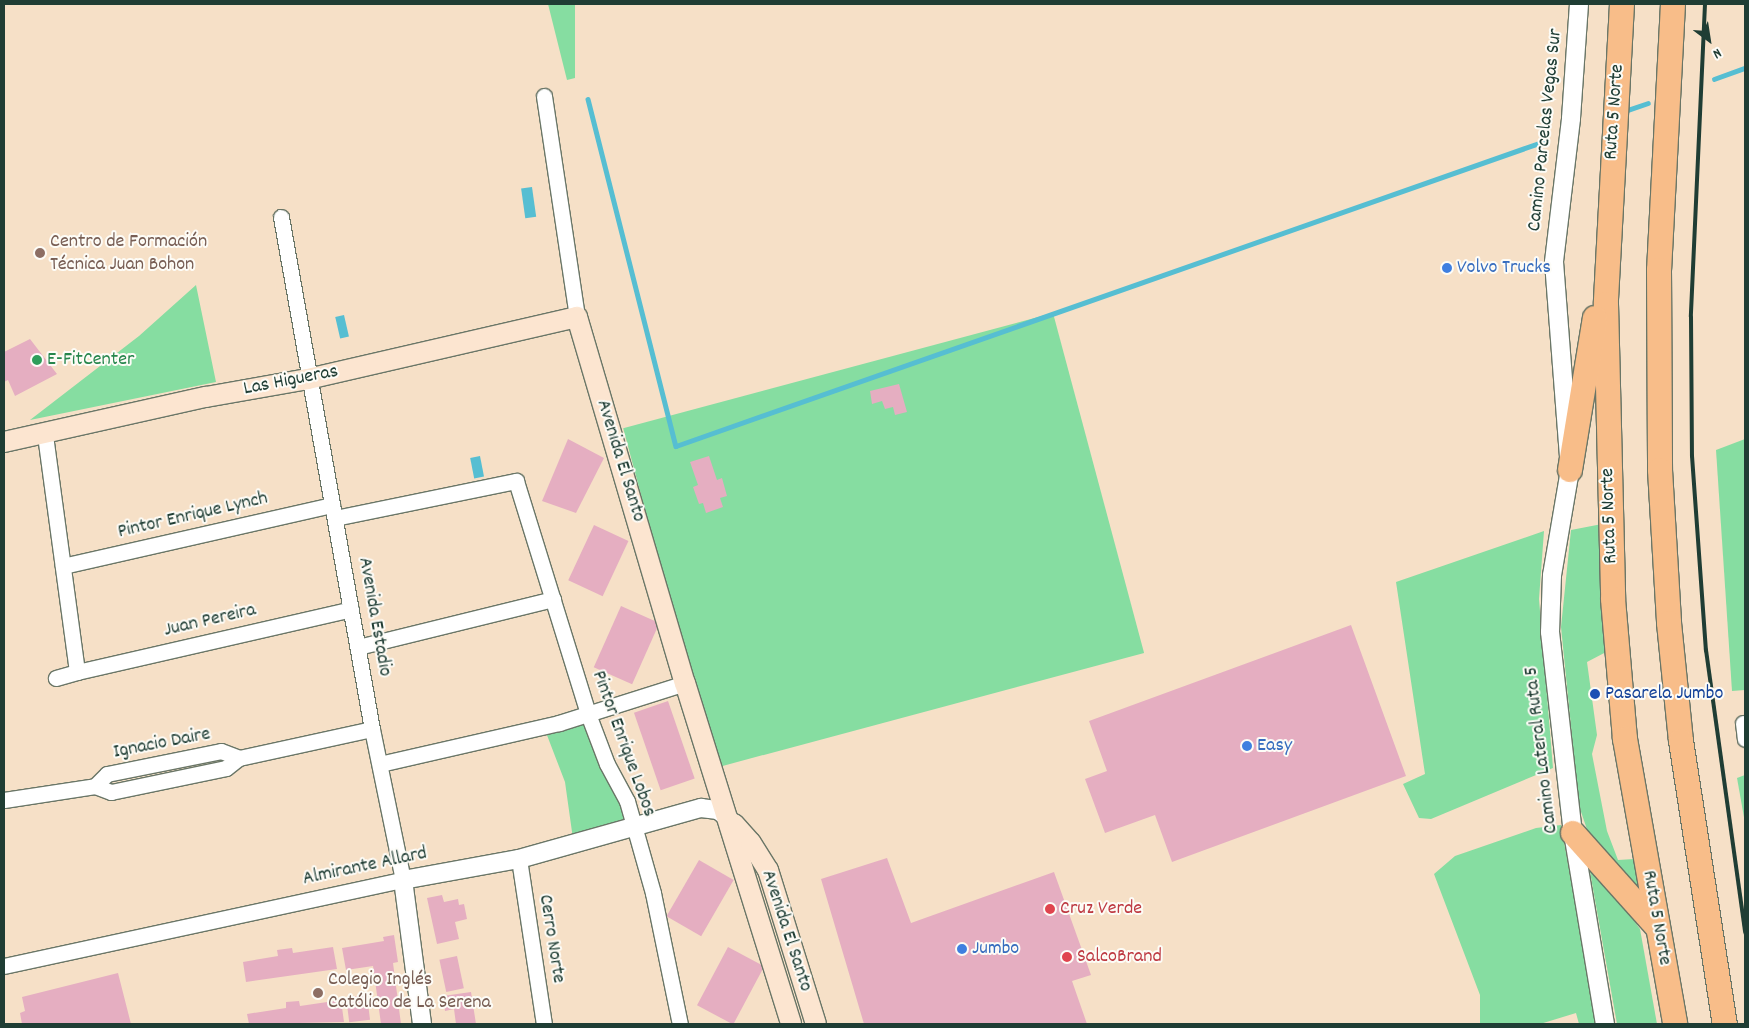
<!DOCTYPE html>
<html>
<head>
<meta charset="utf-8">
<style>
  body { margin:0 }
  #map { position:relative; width:1749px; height:1028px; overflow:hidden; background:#f6e0c7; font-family:Dekko,sans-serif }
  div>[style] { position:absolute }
  .green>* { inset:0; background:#86dda1; transform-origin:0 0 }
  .water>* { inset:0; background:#56bed2; transform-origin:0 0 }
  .stream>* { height:4.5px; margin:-2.25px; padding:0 2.25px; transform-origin:2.25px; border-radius:2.25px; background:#56bed2 }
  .building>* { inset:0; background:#e5aec1; transform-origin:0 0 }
  .roads { filter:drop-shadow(1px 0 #6a7667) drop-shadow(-1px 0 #6a7667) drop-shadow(0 1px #6a7667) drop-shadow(0 -1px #6a7667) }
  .minor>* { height:15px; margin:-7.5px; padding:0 7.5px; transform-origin:7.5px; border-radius:7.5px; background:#fff }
  .tertiary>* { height:18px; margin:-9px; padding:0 9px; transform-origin:9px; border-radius:9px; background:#fff }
  .secondary>* { height:20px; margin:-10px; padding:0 10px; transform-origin:10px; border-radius:10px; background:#fce5d0 }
  .trunk>* { height:24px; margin:-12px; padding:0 12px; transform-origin:12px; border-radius:12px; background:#f8bd89 }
  .rail>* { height:4px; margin:-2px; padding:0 2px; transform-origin:2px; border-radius:2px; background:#1f3d34 }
  .dots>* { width:14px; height:14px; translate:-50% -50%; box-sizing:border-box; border:2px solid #fdfcf7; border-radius:50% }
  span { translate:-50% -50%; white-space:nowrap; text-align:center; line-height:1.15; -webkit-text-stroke:4px #fdfcf7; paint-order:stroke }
  .street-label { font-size:20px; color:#1f3d34 }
  .education-label { font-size:20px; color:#785e54 }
  .left { translate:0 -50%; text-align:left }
  .shop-label { font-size:20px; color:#366cbe }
  .leisure-label { font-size:20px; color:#27864d }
  .transit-label { font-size:20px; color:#164399 }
  .health-label { font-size:20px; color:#be3a42 }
  .frame { position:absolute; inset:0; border:5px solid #1f3d34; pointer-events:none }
  .north { position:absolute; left:1684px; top:15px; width:50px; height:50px; -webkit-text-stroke:4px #fdfcf7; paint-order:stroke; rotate:149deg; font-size:14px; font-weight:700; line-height:20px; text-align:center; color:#1f3d34 }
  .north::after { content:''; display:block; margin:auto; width:18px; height:22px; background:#1f3d34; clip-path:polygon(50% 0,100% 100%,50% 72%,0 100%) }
</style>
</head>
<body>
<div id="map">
  <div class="green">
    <div style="clip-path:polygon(548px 4px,575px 4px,575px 78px,567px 80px)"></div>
    <div style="clip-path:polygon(196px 285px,216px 382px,30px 420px,139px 336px)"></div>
    <div style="left:1053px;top:313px;width:352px;height:445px;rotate:75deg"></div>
    <div style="clip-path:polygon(1745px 439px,1745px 690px,1732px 691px,1716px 450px)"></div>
    <div style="clip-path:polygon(1602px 524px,1608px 651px,1587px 662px,1597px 735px,1592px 754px,1607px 831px,1618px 860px,1634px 859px,1641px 894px,1591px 841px,1579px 806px,1561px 627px,1571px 530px)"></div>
    <div style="clip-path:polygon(1544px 531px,1539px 599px,1553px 768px,1431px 819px,1419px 818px,1403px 784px,1425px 774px,1396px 582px)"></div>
    <div style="clip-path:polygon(581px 718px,588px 722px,619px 797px,624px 821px,573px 839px,565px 782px,545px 730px)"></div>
    <div style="clip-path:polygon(1745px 775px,1745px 823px,1737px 778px)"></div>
    <div style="clip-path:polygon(1561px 825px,1597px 1024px,1579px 1024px,1576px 1013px,1540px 1024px,1480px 1024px,1480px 995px,1434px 874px,1455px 856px,1536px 828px)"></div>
    <div style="clip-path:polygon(1587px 855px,1640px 929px,1657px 1024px,1617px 1024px)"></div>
  </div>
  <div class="water">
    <div style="left:532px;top:187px;width:30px;height:11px;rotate:82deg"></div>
    <div style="left:344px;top:315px;width:22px;height:9px;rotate:77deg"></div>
    <div style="left:480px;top:456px;width:21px;height:10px;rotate:79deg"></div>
  </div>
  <div class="stream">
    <div style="left:1714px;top:79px;width:33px;rotate:-20deg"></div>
    <div style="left:588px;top:99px;width:358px;rotate:75.8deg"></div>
    <div style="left:676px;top:446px;width:918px;rotate:-19.34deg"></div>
    <div style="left:1625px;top:111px;width:24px;rotate:-19deg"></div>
  </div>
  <div class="building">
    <div style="clip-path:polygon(30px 339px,57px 374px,15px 396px,8px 380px,4px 382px,4px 352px)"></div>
    <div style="clip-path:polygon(899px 384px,907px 412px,895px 415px,893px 407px,885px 409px,882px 401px,872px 404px,870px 391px)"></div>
    <div style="clip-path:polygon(568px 439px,604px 458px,576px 513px,542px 501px)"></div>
    <div style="clip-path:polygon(709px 456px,717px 480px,722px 478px,727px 496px,720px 498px,723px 507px,706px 513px,703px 503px,699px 504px,693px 487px,698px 485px,690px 462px)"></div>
    <div style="left:594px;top:525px;width:38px;height:61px;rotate:25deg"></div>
    <div style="left:621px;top:606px;width:42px;height:67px;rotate:24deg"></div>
    <div style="clip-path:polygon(1351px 625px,1406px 776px,1172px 862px,1155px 815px,1105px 833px,1085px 779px,1107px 771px,1089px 721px)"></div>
    <div style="left:668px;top:701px;width:82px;height:36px;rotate:71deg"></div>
    <div style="clip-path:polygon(887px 858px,911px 923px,1054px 872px,1091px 975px,1072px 981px,1087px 1024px,864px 1024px,821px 879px)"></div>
    <div style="left:699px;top:860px;width:40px;height:65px;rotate:30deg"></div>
    <div style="clip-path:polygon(442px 895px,444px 902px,458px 899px,459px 905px,464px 904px,467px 919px,455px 922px,459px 939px,437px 944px,427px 898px)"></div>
    <div style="clip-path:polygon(394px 935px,398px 962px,393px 963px,401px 1024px,381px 1024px,373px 966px,346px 970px,342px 948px,384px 941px,383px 937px)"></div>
    <div style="clip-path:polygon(333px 947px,337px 969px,246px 982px,243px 962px,278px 956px,277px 950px,292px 948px,293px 953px)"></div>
    <div style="left:728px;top:947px;width:41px;height:66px;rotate:28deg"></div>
    <div style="left:457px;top:956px;width:33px;height:18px;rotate:78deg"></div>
    <div style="clip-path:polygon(118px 973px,131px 1024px,22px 1024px,20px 1013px,25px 1011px,22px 997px)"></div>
    <div style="clip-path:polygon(471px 992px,476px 1024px,456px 1024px,454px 1009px,445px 1011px,443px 996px)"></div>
    <div style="left:367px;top:995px;width:25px;height:21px;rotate:83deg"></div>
    <div style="clip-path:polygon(341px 1000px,344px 1022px,249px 1024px,247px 1014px,286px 1008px,286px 1002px,299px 1001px,300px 1006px)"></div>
  </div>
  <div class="roads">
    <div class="minor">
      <div style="left:544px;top:96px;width:223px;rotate:81.5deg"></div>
      <div style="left:45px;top:435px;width:239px;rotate:82.3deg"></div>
      <div style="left:77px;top:672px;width:22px;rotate:164deg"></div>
      <div style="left:335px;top:518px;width:185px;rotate:-11.6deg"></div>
      <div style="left:516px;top:481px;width:244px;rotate:72.8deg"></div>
      <div style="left:588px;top:714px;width:53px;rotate:69.2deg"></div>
      <div style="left:607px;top:764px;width:42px;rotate:61.6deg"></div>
      <div style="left:627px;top:801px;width:96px;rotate:74.2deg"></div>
      <div style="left:653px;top:893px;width:134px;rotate:78.4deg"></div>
      <div style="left:63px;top:566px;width:276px;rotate:-12.8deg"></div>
      <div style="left:358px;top:647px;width:201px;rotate:-13.8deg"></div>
      <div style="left:77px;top:672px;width:281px;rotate:-12.9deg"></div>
      <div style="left:1743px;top:723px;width:16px;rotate:83deg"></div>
      <div style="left:380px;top:764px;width:184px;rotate:-12.9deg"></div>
      <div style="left:559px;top:723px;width:132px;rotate:-17.6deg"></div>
      <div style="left:95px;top:786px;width:17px;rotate:21deg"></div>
      <div style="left:111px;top:792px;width:117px;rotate:-11.8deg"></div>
      <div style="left:226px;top:768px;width:16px;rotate:-38deg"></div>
      <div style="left:4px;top:800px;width:92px;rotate:-8.7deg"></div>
      <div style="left:95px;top:786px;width:17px;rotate:-45deg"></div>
      <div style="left:107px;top:774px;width:116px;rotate:-11.4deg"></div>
      <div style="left:221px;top:751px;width:19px;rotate:21deg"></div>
      <div style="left:239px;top:758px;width:136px;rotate:-12.3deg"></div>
      <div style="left:519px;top:859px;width:167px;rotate:81.4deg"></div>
      <div style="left:4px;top:966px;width:408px;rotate:-12.2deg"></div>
      <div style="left:403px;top:880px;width:154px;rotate:-101.6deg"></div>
      <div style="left:372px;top:729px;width:520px;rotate:-100.08deg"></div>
    </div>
    <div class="tertiary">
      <div style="left:1579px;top:4px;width:115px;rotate:94deg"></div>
      <div style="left:1571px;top:119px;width:144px;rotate:96.8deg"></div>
      <div style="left:1554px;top:262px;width:209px;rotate:85.6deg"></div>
      <div style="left:1570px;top:470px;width:107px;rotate:99.7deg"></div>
      <div style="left:1552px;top:575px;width:57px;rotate:92deg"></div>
      <div style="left:1550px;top:632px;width:202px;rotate:83.5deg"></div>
      <div style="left:1573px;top:833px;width:194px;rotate:80.5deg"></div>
      <div style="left:422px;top:1024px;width:145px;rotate:-97.5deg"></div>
      <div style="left:403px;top:880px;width:118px;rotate:-10.3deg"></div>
      <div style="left:519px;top:859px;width:189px;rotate:-15.7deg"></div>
      <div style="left:701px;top:808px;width:17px;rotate:7deg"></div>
      <div style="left:718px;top:810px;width:14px;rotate:39deg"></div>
    </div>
    <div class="secondary">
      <div style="left:4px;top:442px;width:207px;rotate:-12.6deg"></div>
      <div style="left:206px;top:397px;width:104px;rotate:-10deg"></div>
      <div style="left:308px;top:379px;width:276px;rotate:-13deg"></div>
      <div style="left:577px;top:317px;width:382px;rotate:73.6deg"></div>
      <div style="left:685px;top:683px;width:357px;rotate:72.7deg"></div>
      <div style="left:734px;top:824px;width:25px;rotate:48deg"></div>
      <div style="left:751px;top:843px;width:32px;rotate:58deg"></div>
      <div style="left:768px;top:870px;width:161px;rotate:72.7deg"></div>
    </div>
    <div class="trunk">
      <div style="left:1622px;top:4px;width:300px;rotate:93.1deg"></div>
      <div style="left:1606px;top:304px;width:295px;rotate:88.6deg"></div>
      <div style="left:1613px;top:599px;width:141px;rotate:85.1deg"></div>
      <div style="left:1625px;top:739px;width:289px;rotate:80deg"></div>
      <div style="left:1673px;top:4px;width:266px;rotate:93deg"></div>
      <div style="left:1659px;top:270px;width:200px;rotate:89.7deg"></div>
      <div style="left:1660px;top:470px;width:153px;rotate:86.6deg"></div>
      <div style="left:1669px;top:623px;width:119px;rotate:84.2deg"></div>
      <div style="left:1681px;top:741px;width:286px;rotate:81.2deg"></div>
      <div style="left:1570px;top:470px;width:154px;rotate:-80.7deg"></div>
      <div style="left:1573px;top:833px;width:126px;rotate:48.2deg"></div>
    </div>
  </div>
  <div class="rail">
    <div style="left:1705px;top:4px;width:313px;rotate:92.6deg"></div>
    <div style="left:1691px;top:317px;width:139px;rotate:89.6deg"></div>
    <div style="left:1692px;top:456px;width:195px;rotate:85.9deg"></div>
    <div style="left:1706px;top:650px;width:285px;rotate:82.1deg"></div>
  </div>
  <div class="dots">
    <div style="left:40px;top:253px;background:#8d6e63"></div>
    <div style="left:1447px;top:268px;background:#3f7fe0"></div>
    <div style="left:37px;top:360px;background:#2e9e5b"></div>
    <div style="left:1595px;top:694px;background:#1a4fb4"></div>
    <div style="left:1247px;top:746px;background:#3f7fe0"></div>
    <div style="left:1050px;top:909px;background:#e0444e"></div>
    <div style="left:962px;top:949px;background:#3f7fe0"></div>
    <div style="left:1067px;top:957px;background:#e0444e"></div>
    <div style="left:318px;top:993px;background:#8d6e63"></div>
  </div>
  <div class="street-label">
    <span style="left:1615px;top:112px;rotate:-86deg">Ruta 5 Norte</span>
    <span style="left:1546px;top:130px;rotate:-84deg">Camino Parcelas Vegas Sur</span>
    <span style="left:291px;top:381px;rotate:-11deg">Las Higueras</span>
    <span style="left:620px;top:461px;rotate:73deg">Avenida El Santo</span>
    <span style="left:193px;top:516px;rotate:-13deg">Pintor Enrique Lynch</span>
    <span style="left:1610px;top:516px;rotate:-92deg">Ruta 5 Norte</span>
    <span style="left:374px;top:617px;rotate:80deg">Avenida Estadio</span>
    <span style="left:210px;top:621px;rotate:-13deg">Juan Pereira</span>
    <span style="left:162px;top:744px;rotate:-11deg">Ignacio Daire</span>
    <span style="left:623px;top:744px;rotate:70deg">Pintor Enrique Lobos</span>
    <span style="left:1542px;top:750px;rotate:-97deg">Camino Lateral Ruta 5</span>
    <span style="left:365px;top:867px;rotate:-12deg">Almirante Allard</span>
    <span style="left:1656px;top:918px;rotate:80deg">Ruta 5 Norte</span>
    <span style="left:786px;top:931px;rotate:72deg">Avenida El Santo</span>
    <span style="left:551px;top:939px;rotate:81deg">Cerro Norte</span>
  </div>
  <div class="education-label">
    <span class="left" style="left:50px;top:254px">Centro de Formación<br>Técnica Juan Bohon</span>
    <span class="left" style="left:328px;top:992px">Colegio Inglés<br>Católico de La Serena</span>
  </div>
  <div class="shop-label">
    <span class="left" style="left:1457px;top:268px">Volvo Trucks</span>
    <span class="left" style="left:1257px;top:746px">Easy</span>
    <span class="left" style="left:972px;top:949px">Jumbo</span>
  </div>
  <div class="leisure-label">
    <span class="left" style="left:47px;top:360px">E-FitCenter</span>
  </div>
  <div class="transit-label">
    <span class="left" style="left:1605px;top:694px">Pasarela Jumbo</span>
  </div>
  <div class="health-label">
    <span class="left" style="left:1060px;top:909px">Cruz Verde</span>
    <span class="left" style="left:1077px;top:957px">SalcoBrand</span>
  </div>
  <div class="frame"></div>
  <div class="north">N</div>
</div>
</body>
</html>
